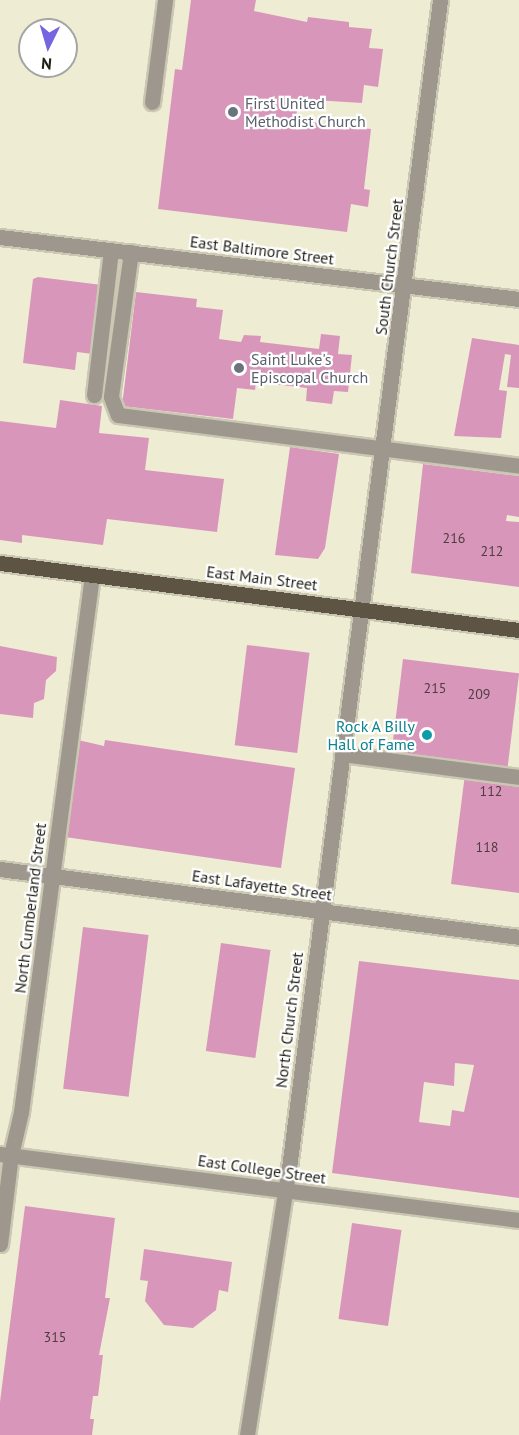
<!DOCTYPE html>
<html>
<head>
<meta charset="utf-8">
<style>
  body { margin:0 }
  #map { position:relative; width:519px; height:1435px; overflow:hidden; background:#efecd4; font-family:"PT Sans",sans-serif }
  div>[style] { position:absolute }
  .building>* { inset:0; background:#d897ba; transform-origin:0 0 }
  .roads { filter:drop-shadow(2px 0 #cac7b2) drop-shadow(-2px 0 #cac7b2) drop-shadow(0 2px #cac7b2) drop-shadow(0 -2px #cac7b2) }
  .minor>* { height:15px; margin:-7.5px; padding:0 7.5px; transform-origin:7.5px; border-radius:7.5px; background:#9d978e }
  .major>* { height:15px; margin:-7.5px; padding:0 7.5px; transform-origin:7.5px; border-radius:7.5px; background:#5d5444 }
  .dots>* { width:16px; height:16px; translate:-50% -50%; box-sizing:border-box; border:3px solid #fff; border-radius:50% }
  span { translate:-50% -50%; white-space:nowrap; text-align:center; line-height:1.15; -webkit-text-stroke:4.5px #fff; paint-order:stroke }
  .number-label { font-size:14px; color:#4e3d3f }
  .number-label span { -webkit-text-stroke-width:0 }
  .worship-label { font-size:16px; color:#5b616d }
  .left { translate:0 -50%; text-align:left }
  .street-label { font-size:16px; color:#201f16 }
  .culture-label { font-size:16px; color:#0d838f }
  .right { translate:-100% -50%; text-align:right }
  .north { position:absolute; left:18px; top:18px; width:60px; height:60px; box-sizing:border-box; background:#fff; border:2px solid #a6a5a2; border-radius:50%; rotate:185deg; font-size:16px; font-weight:700; line-height:24px; text-align:center; color:#201f16 }
  .north::after { content:''; display:block; margin:auto; width:21px; height:27px; background:#7665e0; clip-path:polygon(50% 0,100% 100%,50% 72%,0 100%) }
</style>
</head>
<body>
<div id="map">
  <div class="building">
    <div style="clip-path:polygon(191px 0,256px 0,254px 11px,307px 22px,308px 17px,349px 22px,349px 27px,372px 29px,369px 48px,383px 49px,378px 87px,364px 85px,362px 103px,298px 99px,296px 120px,371px 129px,364px 189px,370px 190px,368px 207px,351px 204px,347px 232px,158px 209px,175px 69px,182px 70px)"></div>
    <div style="clip-path:polygon(38px 277px,102px 285px,93px 354px,77px 352px,75px 370px,23px 363px,33px 279px)"></div>
    <div style="clip-path:polygon(136px 292px,197px 299px,196px 307px,223px 310px,219px 339px,241px 342px,244px 335px,261px 336px,260px 342px,319px 349px,321px 334px,340px 336px,338px 354px,352px 355px,348px 392px,334px 391px,332px 404px,306px 401px,307px 388px,256px 382px,255px 390px,237px 388px,233px 419px,122px 406px)"></div>
    <div style="clip-path:polygon(472px 338px,519px 345px,519px 388px,507px 387px,511px 355px,505px 354px,499px 390px,507px 391px,501px 438px,454px 436px)"></div>
    <div style="clip-path:polygon(60px 400px,102px 406px,99px 433px,149px 438px,145px 470px,224px 479px,217px 532px,107px 519px,103px 545px,22px 535px,22px 543px,0 540px,0 421px,56px 428px)"></div>
    <div style="clip-path:polygon(290px 447px,339px 454px,325px 548px,318px 559px,275px 555px)"></div>
    <div style="clip-path:polygon(423px 464px,519px 476px,519px 517px,507px 515px,506px 521px,519px 522px,519px 587px,411px 573px)"></div>
    <div style="left:247px;top:645px;width:63px;height:101px;rotate:7deg"></div>
    <div style="clip-path:polygon(0 646px,57px 657px,56px 671px,46px 680px,44px 699px,34px 703px,33px 718px,0 714px)"></div>
    <div style="left:403px;top:659px;width:117px;height:95px;rotate:7deg"></div>
    <div style="clip-path:polygon(78px 740px,104px 746px,105px 740px,295px 768px,281px 868px,65px 837px)"></div>
    <div style="clip-path:polygon(465px 774px,519px 781px,519px 893px,451px 884px)"></div>
    <div style="left:83px;top:927px;width:66px;height:163px;rotate:7deg"></div>
    <div style="left:221px;top:943px;width:50px;height:109px;rotate:8deg"></div>
    <div style="clip-path:polygon(evenodd,359px 961px,519px 980px,519px 1198px,332px 1173px,359px 961px,455px 1063px,474px 1065px,464px 1112px,452px 1110px,450px 1126px,419px 1122px,424px 1082px,454px 1086px,455px 1063px)"></div>
    <div style="clip-path:polygon(25px 1206px,115px 1218px,105px 1298px,110px 1298px,99px 1355px,103px 1355px,98px 1396px,93px 1396px,90px 1419px,94px 1419px,92px 1435px,0 1435px,0 1402px)"></div>
    <div style="left:352px;top:1223px;width:50px;height:97px;rotate:8deg"></div>
    <div style="clip-path:polygon(144px 1249px,232px 1262px,228px 1292px,219px 1290px,216px 1310px,193px 1328px,164px 1325px,145px 1301px,148px 1281px,140px 1280px)"></div>
  </div>
  <div class="roads">
    <div class="minor">
      <div style="left:152px;top:102px;width:103px;rotate:-82.7deg"></div>
      <div style="left:0;top:237px;width:523px;rotate:6.81deg"></div>
      <div style="left:131px;top:252px;width:146px;rotate:97.9deg"></div>
      <div style="left:111px;top:397px;width:19px;rotate:69deg"></div>
      <div style="left:118px;top:415px;width:404px;rotate:7.2deg"></div>
      <div style="left:94px;top:395px;width:146px;rotate:-83.3deg"></div>
      <div style="left:342px;top:754px;width:178px;rotate:7.4deg"></div>
      <div style="left:0;top:869px;width:523px;rotate:7.46deg"></div>
      <div style="left:0;top:1154px;width:523px;rotate:7.25deg"></div>
      <div style="left:0;top:1244px;width:90px;rotate:-83deg"></div>
      <div style="left:11px;top:1155px;width:44px;rotate:-76.9deg"></div>
      <div style="left:21px;top:1112px;width:542px;rotate:-82.47deg"></div>
      <div style="left:247px;top:1435px;width:270px;rotate:-81.1deg"></div>
      <div style="left:289px;top:1168px;width:1178px;rotate:-82.63deg"></div>
    </div>
    <div class="major">
      <div style="left:0;top:563px;width:523px;rotate:7.36deg"></div>
    </div>
  </div>
  <div class="dots">
    <div style="left:233px;top:112px;background:#6b7280"></div>
    <div style="left:239px;top:368px;background:#6b7280"></div>
    <div style="left:427px;top:735px;background:#0f9aa8"></div>
  </div>
  <div class="number-label">
    <span style="left:454px;top:538px">216</span>
    <span style="left:492px;top:551px">212</span>
    <span style="left:435px;top:688px">215</span>
    <span style="left:479px;top:694px">209</span>
    <span style="left:491px;top:791px">112</span>
    <span style="left:487px;top:847px">118</span>
    <span style="left:55px;top:1337px">315</span>
  </div>
  <div class="worship-label">
    <span class="left" style="left:245px;top:112px">First United<br>Methodist Church</span>
    <span class="left" style="left:251px;top:368px">Saint Luke's<br>Episcopal Church</span>
  </div>
  <div class="street-label">
    <span style="left:262px;top:250px;rotate:7deg">East Baltimore Street</span>
    <span style="left:389px;top:267px;rotate:-83deg">South Church Street</span>
    <span style="left:262px;top:578px;rotate:7deg">East Main Street</span>
    <span style="left:262px;top:885px;rotate:8deg">East Lafayette Street</span>
    <span style="left:30px;top:908px;rotate:-83deg">North Cumberland Street</span>
    <span style="left:289px;top:1020px;rotate:-83deg">North Church Street</span>
    <span style="left:262px;top:1169px;rotate:8deg">East College Street</span>
  </div>
  <div class="culture-label">
    <span class="right" style="left:415px;top:735px">Rock A Billy<br>Hall of Fame</span>
  </div>
  <div class="north">N</div>
</div>
</body>
</html>
